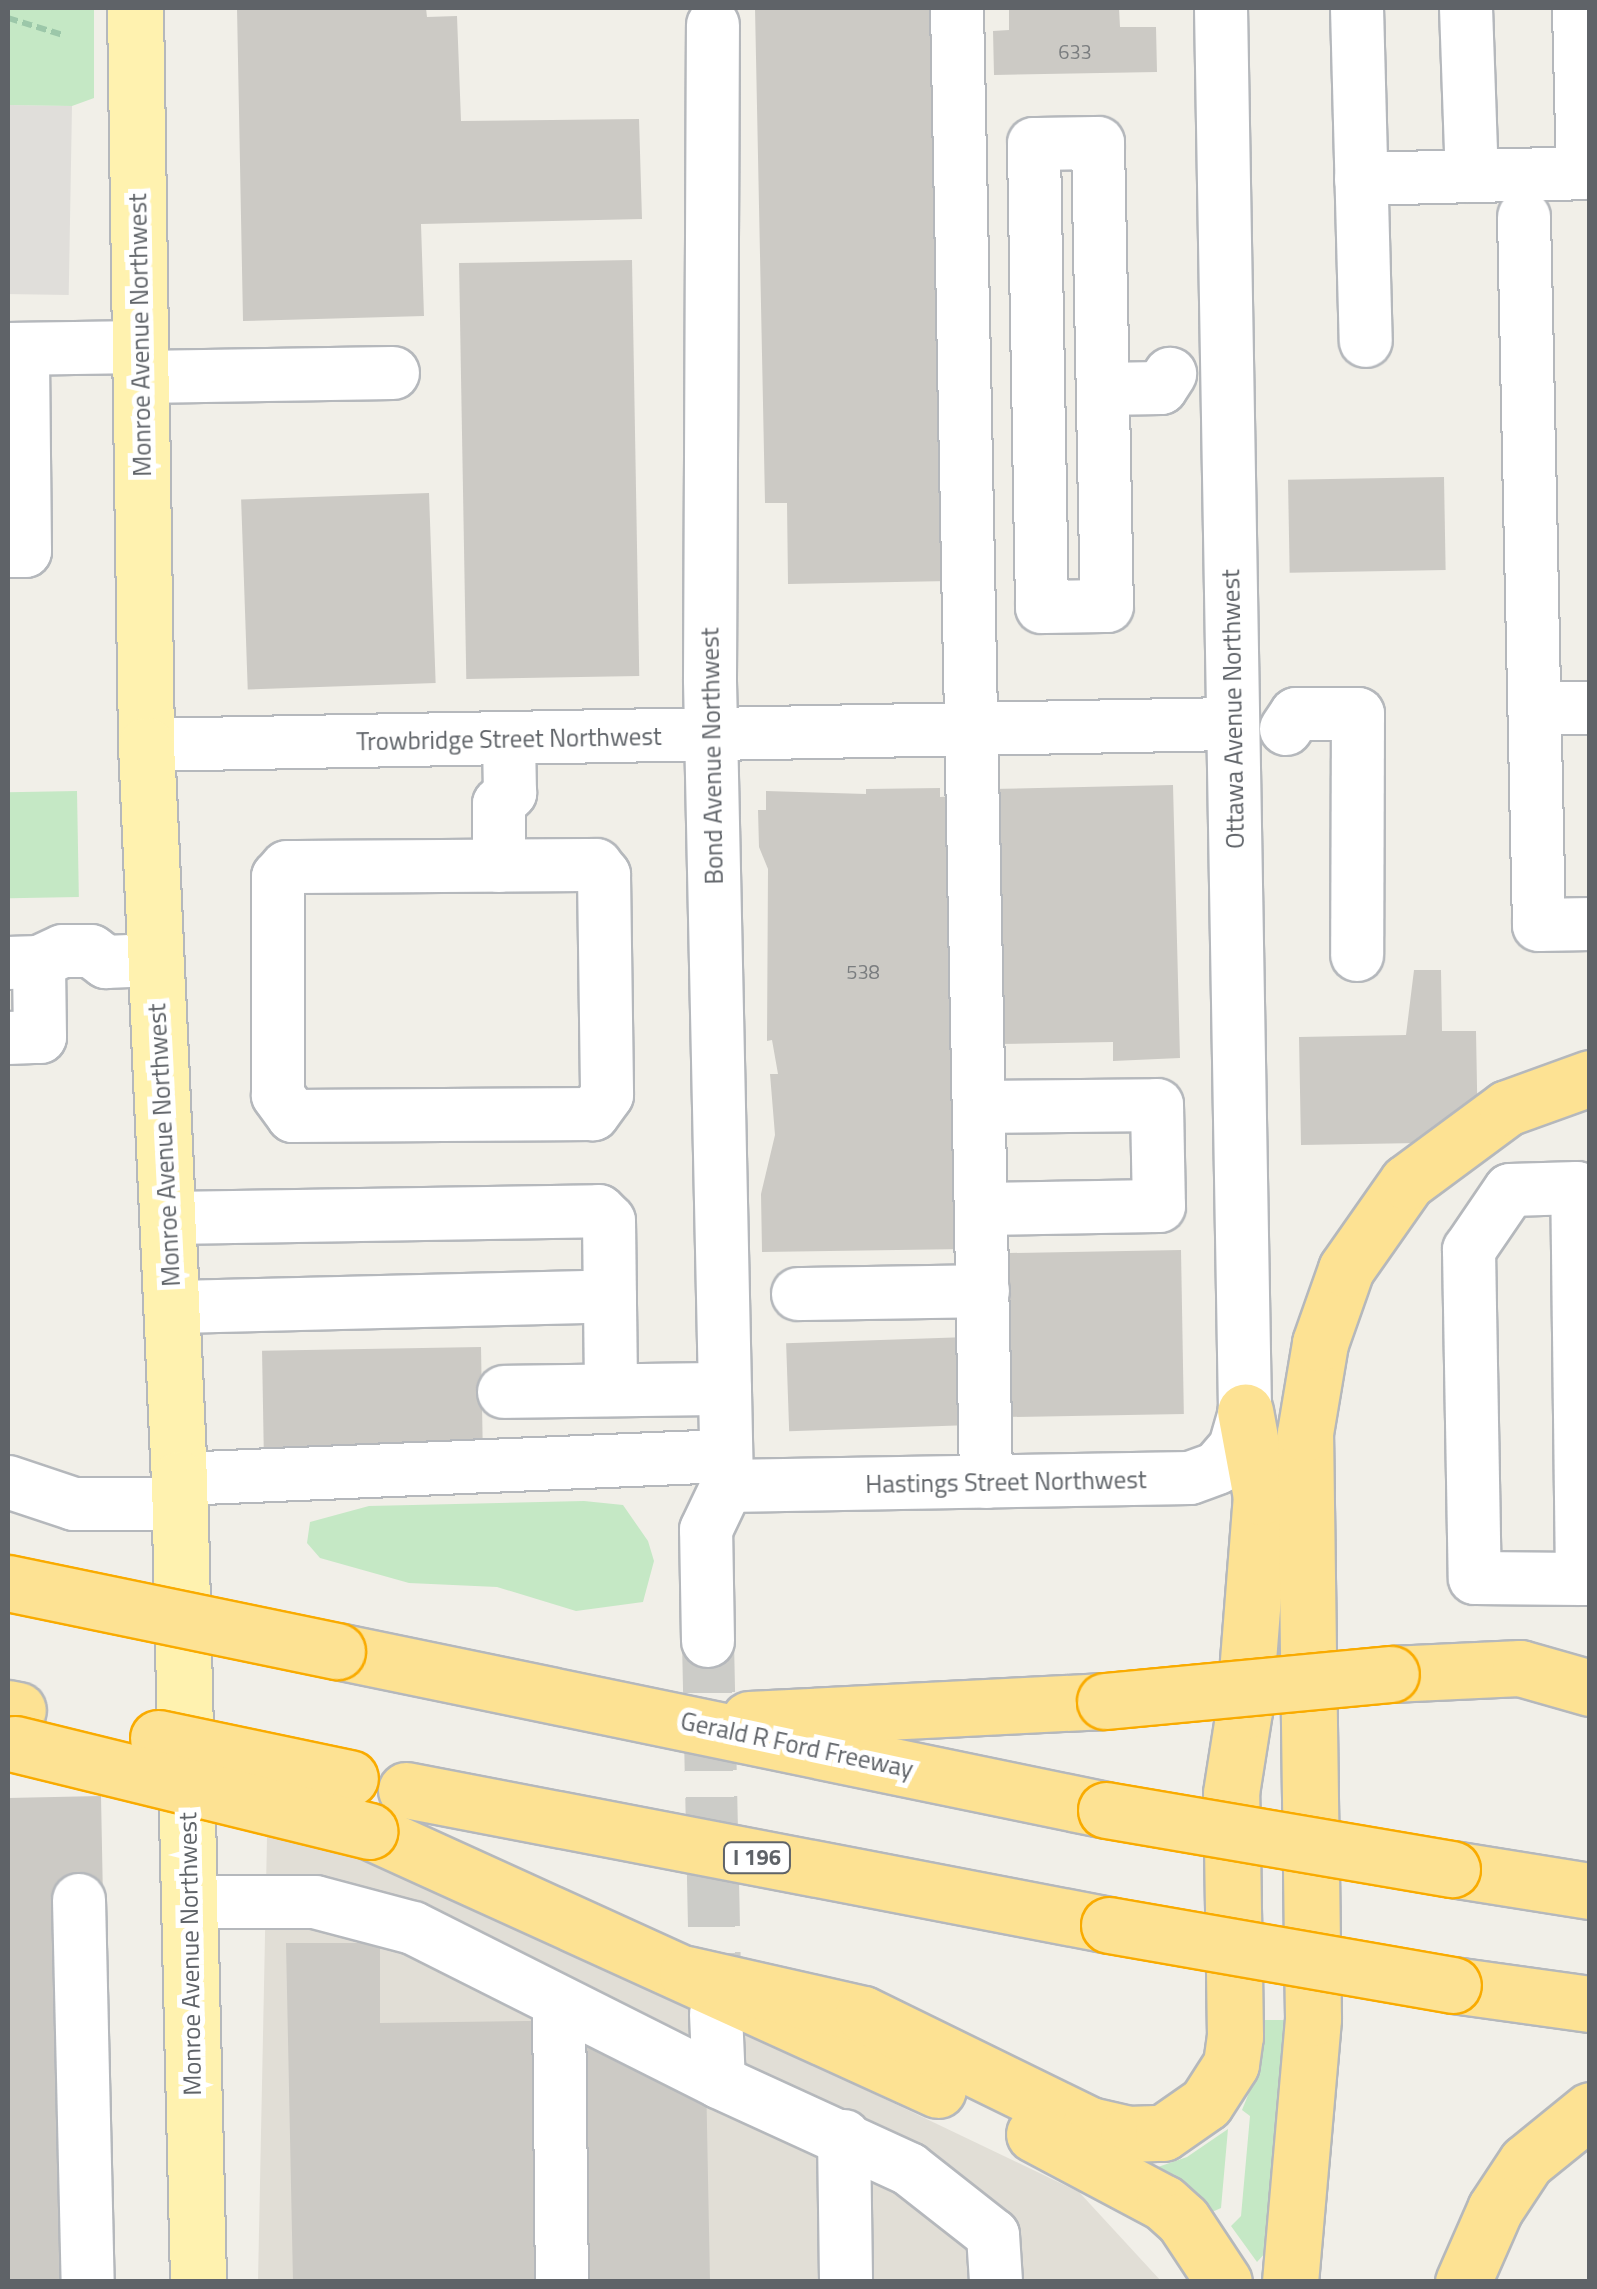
<!DOCTYPE html>
<html>
<head>
<meta charset="utf-8">
<style>
  body { margin:0 }
  #map { position:relative; width:1597px; height:2289px; overflow:hidden; background:#f1efe8; font-family:"Titillium Web",sans-serif }
  div>[style] { position:absolute }
  .industrial>* { inset:0; background:#e0deda; transform-origin:0 0 }
  .education>* { inset:0; background:#e1ded6 }
  .green>* { inset:0; background:#c5e8c5; transform-origin:0 0 }
  .building>* { inset:0; background:#cccac5; transform-origin:0 0 }
  .minor-tunnel>* { height:52px; margin-top:-26px; transform-origin:0; background:repeating-linear-gradient(90deg,#ccccc8 0 52px,transparent 0 78px) }
  .path>* { height:6px; margin-top:-3px; transform-origin:0; background:repeating-linear-gradient(90deg,#9cc7a9 0 10px,transparent 0 15px) }
  .roads { filter:drop-shadow(2px 0 #b5b8bc) drop-shadow(-2px 0 #b5b8bc) drop-shadow(0 2px #b5b8bc) drop-shadow(0 -2px #b5b8bc) }
  .minor>* { height:52px; margin:-26px; padding:0 26px; transform-origin:26px; border-radius:26px; background:#fff }
  .major>* { height:55px; margin:-27.5px; padding:0 27.5px; transform-origin:27.5px; border-radius:27.5px; background:#fff2af }
  .highway>* { height:55px; margin:-27.5px; padding:0 27.5px; transform-origin:27.5px; border-radius:27.5px; background:#fde293 }
  .bridges { filter:drop-shadow(2px 0 #f9ab00) drop-shadow(-2px 0 #f9ab00) drop-shadow(0 2px #f9ab00) drop-shadow(0 -2px #f9ab00) }
  .highway-bridge>* { height:55px; margin:-27.5px; padding:0 27.5px; transform-origin:27.5px; border-radius:27.5px; background:#fde293 }
  span { translate:-50% -50%; white-space:nowrap; text-align:center; line-height:1.15; -webkit-text-stroke:10px #fff; paint-order:stroke }
  .number-label { font-size:20px; color:#7a7d7f }
  .number-label span { -webkit-text-stroke-width:0 }
  .shield-label span { padding:2px 8px; background:#fff; border:2px solid; border-radius:8px; -webkit-text-stroke-width:0 }
  .shield-label { font-size:22px; color:#5f6368; font-weight:700 }
  .street-label { font-size:25px; color:#5f6368 }
  .frame { position:absolute; inset:0; border:10px solid #5f6368; pointer-events:none }
</style>
</head>
<body>
<div id="map">
  <div class="industrial">
    <div style="left:8px;top:105px;width:64px;height:189px;rotate:1deg"></div>
  </div>
  <div class="education">
    <div style="clip-path:polygon(274px 1825px,436px 1884px,1079px 2192px,1161px 2281px,258px 2282px,267px 1837px)"></div>
  </div>
  <div class="green">
    <div style="clip-path:polygon(8px 8px,94px 8px,94px 98px,72px 106px,8px 105px)"></div>
    <div style="left:77px;top:791px;width:106px;height:69px;rotate:89deg"></div>
    <div style="clip-path:polygon(584px 1501px,623px 1505px,648px 1541px,654px 1561px,643px 1602px,576px 1611px,497px 1587px,409px 1583px,320px 1558px,307px 1543px,310px 1522px,369px 1506px)"></div>
    <div style="clip-path:polygon(1261px 2020px,1290px 2020px,1268px 2250px,1257px 2262px,1231px 2226px,1241px 2216px,1250px 2116px,1242px 2110px,1259px 2068px)"></div>
    <div style="clip-path:polygon(1228px 2129px,1221px 2208px,1212px 2212px,1155px 2168px,1187px 2157px)"></div>
  </div>
  <div class="building">
    <div style="clip-path:polygon(237px 8px,426px 8px,427px 17px,457px 16px,461px 121px,639px 119px,642px 219px,421px 224px,424px 316px,243px 321px)"></div>
    <div style="clip-path:polygon(755px 8px,938px 8px,950px 581px,788px 584px,787px 503px,765px 503px)"></div>
    <div style="clip-path:polygon(1009px 8px,1119px 8px,1120px 27px,1156px 27px,1157px 72px,994px 75px,993px 31px,1009px 30px)"></div>
    <div style="left:632px;top:260px;width:416px;height:173px;rotate:89deg"></div>
    <div style="left:1444px;top:477px;width:93px;height:156px;rotate:89deg"></div>
    <div style="left:429px;top:493px;width:190px;height:188px;rotate:88deg"></div>
    <div style="clip-path:polygon(1173px 785px,1180px 1058px,1113px 1061px,1113px 1042px,998px 1044px,991px 789px)"></div>
    <div style="clip-path:polygon(940px 788px,940px 797px,958px 796px,965px 1249px,762px 1252px,761px 1194px,775px 1135px,770px 1074px,778px 1074px,772px 1040px,767px 1041px,768px 869px,759px 847px,758px 810px,766px 810px,766px 791px,866px 794px,866px 789px)"></div>
    <div style="clip-path:polygon(1414px 970px,1441px 970px,1442px 1031px,1476px 1031px,1478px 1142px,1301px 1145px,1299px 1037px,1406px 1035px)"></div>
    <div style="left:1181px;top:1250px;width:164px;height:180px;rotate:89deg"></div>
    <div style="left:968px;top:1337px;width:88px;height:182px;rotate:88deg"></div>
    <div style="left:481px;top:1347px;width:115px;height:219px;rotate:89deg"></div>
    <div style="clip-path:polygon(101px 1796px,103px 1900px,52px 1901px,63px 2282px,8px 2282px,8px 1798px)"></div>
    <div style="clip-path:polygon(286px 1943px,380px 1943px,380px 2023px,600px 2020px,706px 2074px,710px 2282px,293px 2282px)"></div>
  </div>
  <div class="minor-tunnel">
    <div style="left:708px;top:1641px;width:373px;rotate:88.8deg"></div>
  </div>
  <div class="path">
    <div style="left:8px;top:18px;width:58px;rotate:17.2deg"></div>
  </div>
  <div class="roads">
    <div class="minor">
      <div style="left:957px;top:8px;width:1474px;rotate:88.87deg"></div>
      <div style="left:1357px;top:8px;width:333px;rotate:88.5deg"></div>
      <div style="left:1466px;top:8px;width:168px;rotate:88deg"></div>
      <div style="left:1098px;top:143px;width:463px;rotate:88.9deg"></div>
      <div style="left:1107px;top:606px;width:65px;rotate:179.1deg"></div>
      <div style="left:1042px;top:607px;width:463px;rotate:-91deg"></div>
      <div style="left:1034px;top:144px;width:64px;rotate:-0.9deg"></div>
      <div style="left:1361px;top:179px;width:222px;rotate:-1.5deg"></div>
      <div style="left:1583px;top:173px;width:165px;rotate:-91.4deg"></div>
      <div style="left:1524px;top:217px;width:708px;rotate:88.79deg"></div>
      <div style="left:1539px;top:925px;width:51px;rotate:-1.1deg"></div>
      <div style="left:8px;top:349px;width:133px;rotate:-0.9deg"></div>
      <div style="left:141px;top:377px;width:252px;rotate:-0.9deg"></div>
      <div style="left:1103px;top:389px;width:58px;rotate:-1deg"></div>
      <div style="left:1161px;top:388px;width:17px;rotate:-57deg"></div>
      <div style="left:8px;top:551px;width:17px"></div>
      <div style="left:25px;top:551px;width:202px;rotate:-90.6deg"></div>
      <div style="left:1534px;top:708px;width:56px"></div>
      <div style="left:1286px;top:729px;width:18px;rotate:-56deg"></div>
      <div style="left:1296px;top:714px;width:62px"></div>
      <div style="left:1358px;top:714px;width:241px;rotate:90.2deg"></div>
      <div style="left:146px;top:745px;width:1087px;rotate:-1.11deg"></div>
      <div style="left:596px;top:865px;width:13px;rotate:51deg"></div>
      <div style="left:604px;top:875px;width:220px;rotate:89.2deg"></div>
      <div style="left:607px;top:1095px;width:24px;rotate:126deg"></div>
      <div style="left:593px;top:1114px;width:300px;rotate:179.6deg"></div>
      <div style="left:293px;top:1116px;width:26px;rotate:-126deg"></div>
      <div style="left:278px;top:1095px;width:218px;rotate:-90deg"></div>
      <div style="left:278px;top:877px;width:13px;rotate:-48deg"></div>
      <div style="left:287px;top:867px;width:309px;rotate:-0.4deg"></div>
      <div style="left:499px;top:866px;width:62px;rotate:-90deg"></div>
      <div style="left:499px;top:804px;width:16px;rotate:-45deg"></div>
      <div style="left:510px;top:793px;width:54px;rotate:-91.1deg"></div>
      <div style="left:8px;top:963px;width:31px;rotate:-2deg"></div>
      <div style="left:39px;top:962px;width:26px;rotate:-25deg"></div>
      <div style="left:63px;top:951px;width:28px"></div>
      <div style="left:91px;top:951px;width:19px;rotate:36deg"></div>
      <div style="left:106px;top:962px;width:47px;rotate:-2.4deg"></div>
      <div style="left:8px;top:1038px;width:32px;rotate:-2deg"></div>
      <div style="left:40px;top:1037px;width:75px;rotate:-90.8deg"></div>
      <div style="left:980px;top:1107px;width:177px;rotate:-0.6deg"></div>
      <div style="left:1157px;top:1105px;width:101px;rotate:88.9deg"></div>
      <div style="left:1159px;top:1206px;width:177px;rotate:179deg"></div>
      <div style="left:170px;top:1218px;width:429px;rotate:-0.9deg"></div>
      <div style="left:599px;top:1211px;width:14px;rotate:45deg"></div>
      <div style="left:609px;top:1221px;width:169px;rotate:89.3deg"></div>
      <div style="left:798px;top:1294px;width:185px;rotate:-0.9deg"></div>
      <div style="left:173px;top:1307px;width:437px;rotate:-1.4deg"></div>
      <div style="left:504px;top:1392px;width:221px;rotate:-0.8deg"></div>
      <div style="left:179px;top:1479px;width:547px;rotate:-2.41deg"></div>
      <div style="left:8px;top:1482px;width:70px;rotate:18.4deg"></div>
      <div style="left:74px;top:1504px;width:106px"></div>
      <div style="left:727px;top:1486px;width:463px;rotate:-1deg"></div>
      <div style="left:1190px;top:1478px;width:29px;rotate:-20deg"></div>
      <div style="left:1217px;top:1468px;width:28px;rotate:-49deg"></div>
      <div style="left:1235px;top:1447px;width:37px;rotate:-74deg"></div>
      <div style="left:1245px;top:1411px;width:1403px;rotate:-90.98deg"></div>
      <div style="left:1582px;top:1579px;width:391px;rotate:-90.7deg"></div>
      <div style="left:1577px;top:1188px;width:67px;rotate:178.3deg"></div>
      <div style="left:1510px;top:1190px;width:73px;rotate:124.3deg"></div>
      <div style="left:1469px;top:1250px;width:328px;rotate:89deg"></div>
      <div style="left:1475px;top:1578px;width:107px;rotate:0.5deg"></div>
      <div style="left:1582px;top:1579px;width:8px"></div>
      <div style="left:708px;top:1641px;width:111px;rotate:-91deg"></div>
      <div style="left:706px;top:1530px;width:49px;rotate:-64.5deg"></div>
      <div style="left:727px;top:1486px;width:807px;rotate:-91.21deg"></div>
      <div style="left:710px;top:679px;width:654px;rotate:-89.74deg"></div>
      <div style="left:79px;top:1900px;width:382px;rotate:88.7deg"></div>
      <div style="left:188px;top:1902px;width:127px"></div>
      <div style="left:315px;top:1902px;width:101px;rotate:14.9deg"></div>
      <div style="left:413px;top:1928px;width:343px;rotate:26.7deg"></div>
      <div style="left:719px;top:2082px;width:209px;rotate:24.6deg"></div>
      <div style="left:909px;top:2169px;width:107px;rotate:38.2deg"></div>
      <div style="left:993px;top:2235px;width:47px;rotate:86.3deg"></div>
      <div style="left:559px;top:2004px;width:278px;rotate:89.4deg"></div>
      <div style="left:716px;top:2014px;width:68px;rotate:87.5deg"></div>
      <div style="left:844px;top:2136px;width:146px;rotate:89.2deg"></div>
    </div>
    <div class="major">
      <div style="left:135px;top:8px;width:737px;rotate:89.14deg"></div>
      <div style="left:146px;top:745px;width:735px;rotate:87.43deg"></div>
      <div style="left:179px;top:1479px;width:803px;rotate:88.64deg"></div>
    </div>
    <div class="highway">
      <div style="left:337px;top:1651px;width:785px;rotate:11.68deg"></div>
      <div style="left:1391px;top:1674px;width:129px;rotate:-2.7deg"></div>
      <div style="left:1520px;top:1668px;width:73px;rotate:15.9deg"></div>
      <div style="left:8px;top:1708px;width:10px;rotate:11deg"></div>
      <div style="left:749px;top:1719px;width:356px;rotate:-2.9deg"></div>
      <div style="left:406px;top:1790px;width:716px;rotate:10.87deg"></div>
      <div style="left:369px;top:1831px;width:625px;rotate:24.47deg"></div>
      <div style="left:1452px;top:1869px;width:140px;rotate:9.1deg"></div>
      <div style="left:687px;top:1974px;width:180px;rotate:12.8deg"></div>
      <div style="left:863px;top:2014px;width:253px;rotate:26.1deg"></div>
      <div style="left:1090px;top:2125px;width:39px;rotate:13deg"></div>
      <div style="left:1128px;top:2134px;width:35px;rotate:-2deg"></div>
      <div style="left:1163px;top:2133px;width:52px;rotate:-34.9deg"></div>
      <div style="left:1206px;top:2103px;width:46px;rotate:-57.3deg"></div>
      <div style="left:1231px;top:2064px;width:28px;rotate:-82deg"></div>
      <div style="left:1235px;top:2036px;width:243px;rotate:-90.9deg"></div>
      <div style="left:1231px;top:1793px;width:83px;rotate:-81deg"></div>
      <div style="left:1244px;top:1711px;width:215px;rotate:-85.5deg"></div>
      <div style="left:1261px;top:1497px;width:87px;rotate:-100.5deg"></div>
      <div style="left:1453px;top:1985px;width:138px;rotate:7.9deg"></div>
      <div style="left:1034px;top:2134px;width:147px;rotate:28deg"></div>
      <div style="left:1164px;top:2203px;width:25px;rotate:42deg"></div>
      <div style="left:1183px;top:2220px;width:74px;rotate:56.5deg"></div>
      <div style="left:1290px;top:2282px;width:265px;rotate:-85deg"></div>
      <div style="left:1313px;top:2018px;width:585px;rotate:-90.78deg"></div>
      <div style="left:1305px;top:1433px;width:91px;rotate:-80.5deg"></div>
      <div style="left:1320px;top:1343px;width:78px;rotate:-70.6deg"></div>
      <div style="left:1346px;top:1269px;width:106px;rotate:-55deg"></div>
      <div style="left:1407px;top:1182px;width:124px;rotate:-36.5deg"></div>
      <div style="left:1507px;top:1108px;width:88px;rotate:-19.9deg"></div>
      <div style="left:1463px;top:2282px;width:80px;rotate:-66.3deg"></div>
      <div style="left:1495px;top:2209px;width:56px;rotate:-56.6deg"></div>
      <div style="left:1526px;top:2162px;width:82px;rotate:-39.1deg"></div>
    </div>
  </div>
  <div class="bridges">
    <div class="highway-bridge">
      <div style="left:8px;top:1583px;width:336px;rotate:11.7deg"></div>
      <div style="left:1105px;top:1701px;width:287px;rotate:-5.4deg"></div>
      <div style="left:158px;top:1738px;width:196px;rotate:11.8deg"></div>
      <div style="left:15px;top:1744px;width:365px;rotate:13.8deg"></div>
      <div style="left:1106px;top:1810px;width:351px;rotate:9.7deg"></div>
      <div style="left:1109px;top:1925px;width:349px;rotate:9.9deg"></div>
    </div>
  </div>
  <div class="number-label">
    <span style="left:1075px;top:51px">633</span>
    <span style="left:863px;top:971px">538</span>
  </div>
  <div class="shield-label">
    <span style="left:757px;top:1858px">I 196</span>
  </div>
  <div class="street-label">
    <span style="left:140px;top:335px;rotate:-91deg">Monroe Avenue Northwest</span>
    <span style="left:1233px;top:709px;rotate:-91deg">Ottawa Avenue Northwest</span>
    <span style="left:509px;top:739px;rotate:-1deg">Trowbridge Street Northwest</span>
    <span style="left:712px;top:756px;rotate:-91deg">Bond Avenue Northwest</span>
    <span style="left:164px;top:1145px;rotate:-93deg">Monroe Avenue Northwest</span>
    <span style="left:1006px;top:1482px;rotate:-1deg">Hastings Street Northwest</span>
    <span style="left:797px;top:1745px;rotate:12deg">Gerald R Ford Freeway</span>
    <span style="left:190px;top:1954px;rotate:-91deg">Monroe Avenue Northwest</span>
  </div>
  <div class="frame"></div>
</div>
</body>
</html>
